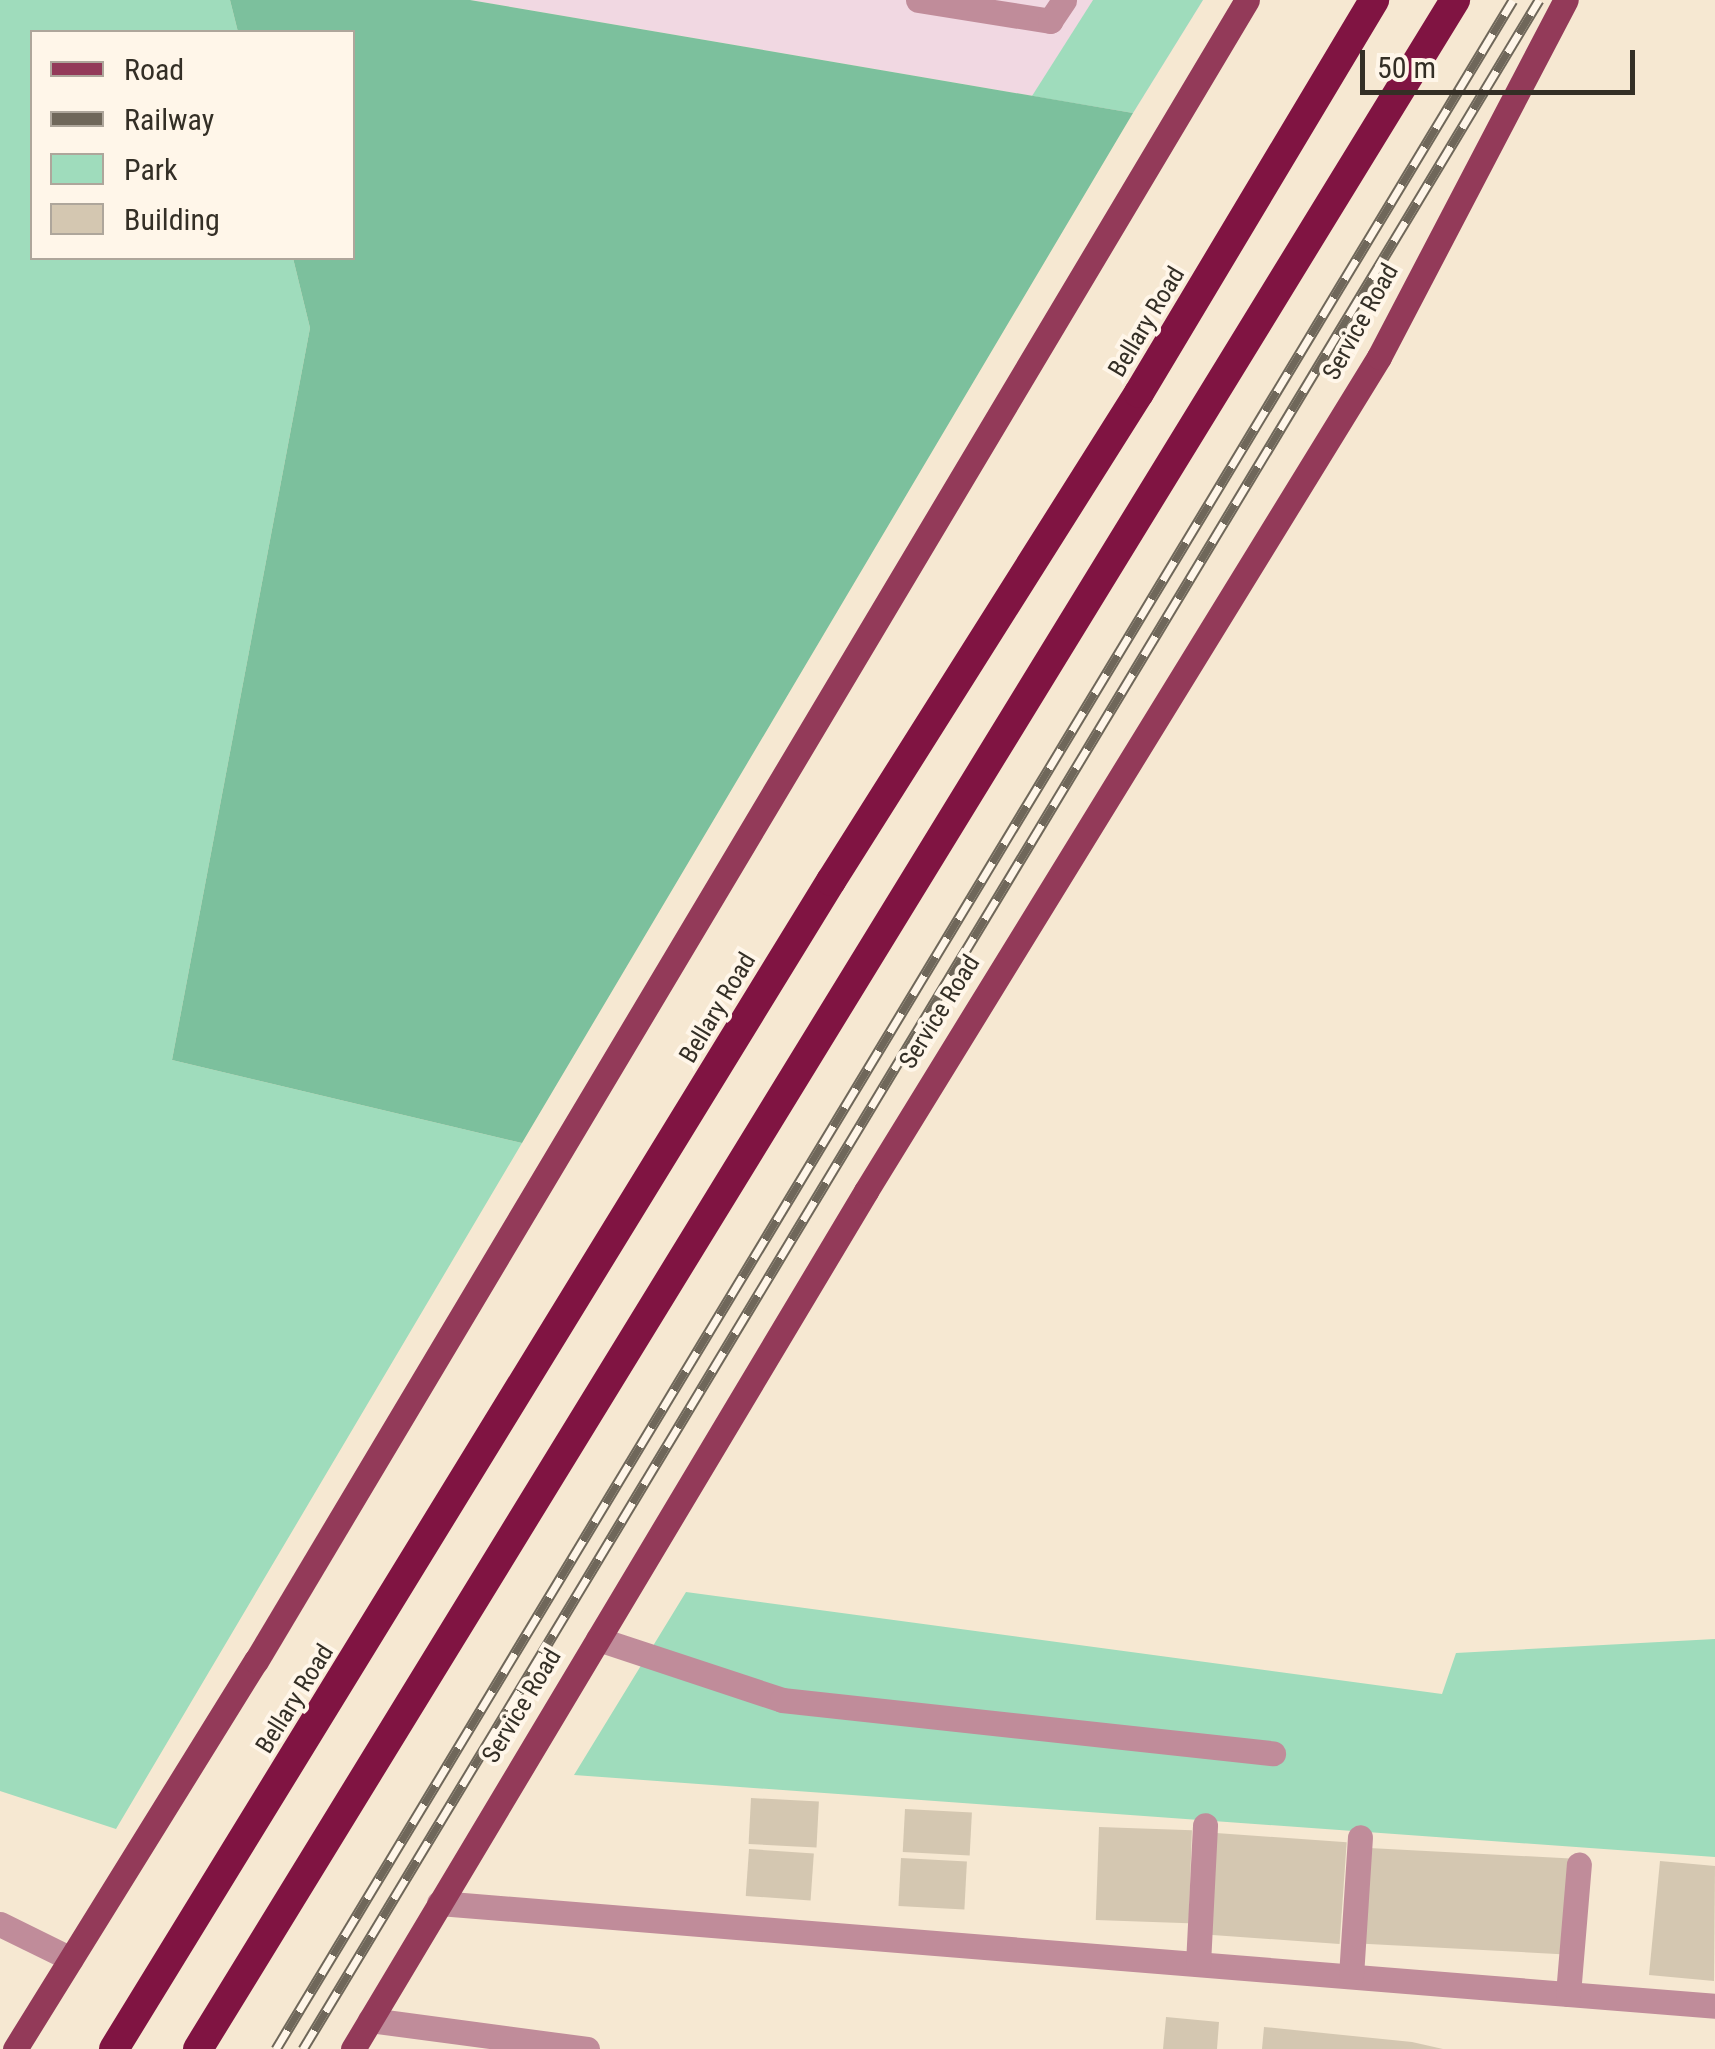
<!DOCTYPE html>
<html>
<head>
<meta charset="utf-8">
<style>
  body { margin:0 }
  #map { position:relative; width:1715px; height:2049px; overflow:hidden; background:#f6e8d2; font-family:"Roboto Condensed",sans-serif }
  div>[style] { position:absolute }
  .commercial>* { inset:0; background:#f1d8e2 }
  .green>* { inset:0; background:#9fdcbc }
  .forest>* { inset:0; background:#7cc09d }
  .building>* { inset:0; background:#d4c7b1; transform-origin:0 0 }
  .minor>* { height:25px; margin:-12.5px; padding:0 12.5px; transform-origin:12.5px; border-radius:12.5px; background:#c08c9a }
  .major>* { height:25px; margin:-12.5px; padding:0 12.5px; transform-origin:12.5px; border-radius:12.5px; background:#933a59 }
  .highway>* { height:30px; margin:-15px; padding:0 15px; transform-origin:15px; border-radius:15px; background:#801442 }
  .rail>* { height:11px; margin-top:-5.5px; transform-origin:0; background:repeating-linear-gradient(90deg,#fff6e9 0 22px,#6f675a 0 44px); box-sizing:border-box; border-block:2px solid #6f675a }
  span { translate:-50% -50%; white-space:nowrap; text-align:center; line-height:1.15; -webkit-text-stroke:8px #fff6e9; paint-order:stroke }
  .street-label { font-size:25px; color:#342f26 }
  .legend { position:absolute; left:30px; top:30px; width:325px; height:230px; box-sizing:border-box; background:#fff6e9; border:2px solid #aea69b; margin:0; padding:12px 18px; list-style:none; font-size:30px; color:#342f26 }
  .legend li { display:flex; align-items:center; gap:20px; height:50px }
  .legend b { width:50px; border:2px solid #aea69b }
  .scale { position:absolute; left:1360px; top:50px; width:275px; height:45px; box-sizing:border-box; border:5px solid #342f26; border-top:0; padding-left:12px; font-size:30px; line-height:35px; white-space:nowrap; color:#342f26; -webkit-text-stroke:8px #fff6e9; paint-order:stroke }
</style>
</head>
<body>
<div id="map">
  <div class="commercial">
    <div style="clip-path:polygon(470px 0,1203px 0,1133px 113px)"></div>
  </div>
  <div class="green">
    <div style="clip-path:polygon(0 0,230px 0,238px 32px,32px 32px,32px 258px,293px 258px,310px 328px,172px 1060px,522px 1143px,116px 1829px,0 1791px)"></div>
    <div style="clip-path:polygon(1093px 0,1203px 0,1133px 113px,1032px 96px)"></div>
    <div style="clip-path:polygon(686px 1592px,1442px 1694px,1456px 1653px,1715px 1639px,1715px 1857px,574px 1775px)"></div>
  </div>
  <div class="forest">
    <div style="clip-path:polygon(230px 0,470px 0,1133px 113px,522px 1143px,172px 1060px,310px 328px,293px 258px,352px 258px,352px 32px,238px 32px)"></div>
  </div>
  <div class="building">
    <div style="left:751px;top:1798px;width:68px;height:46px;rotate:3deg"></div>
    <div style="left:905px;top:1809px;width:67px;height:43px;rotate:3deg"></div>
    <div style="left:1099px;top:1827px;width:93px;height:93px;rotate:2deg"></div>
    <div style="left:1216px;top:1833px;width:131px;height:102px;rotate:4deg"></div>
    <div style="left:1369px;top:1848px;width:202px;height:96px;rotate:3deg"></div>
    <div style="left:749px;top:1849px;width:65px;height:47px;rotate:4deg"></div>
    <div style="left:901px;top:1858px;width:66px;height:48px;rotate:3deg"></div>
    <div style="clip-path:polygon(1660px 1861px,1715px 1866px,1714px 1981px,1649px 1975px)"></div>
    <div style="clip-path:polygon(1166px 2017px,1219px 2022px,1217px 2049px,1163px 2049px)"></div>
    <div style="clip-path:polygon(1264px 2027px,1412px 2042px,1443px 2049px,1262px 2049px)"></div>
  </div>
  <div class="minor">
    <div style="left:918px;top:0;width:134px;rotate:9deg"></div>
    <div style="left:1050px;top:21px;width:25px;rotate:-56deg"></div>
    <div style="left:598px;top:1639px;width:194px;rotate:18.3deg"></div>
    <div style="left:782px;top:1700px;width:494px;rotate:6.2deg"></div>
    <div style="left:439px;top:1903px;width:1280px;rotate:4.61deg"></div>
    <div style="left:0;top:1924px;width:79px;rotate:26.2deg"></div>
    <div style="left:1198px;top:1964px;width:139px;rotate:-87.1deg"></div>
    <div style="left:1351px;top:1976px;width:139px;rotate:-86.3deg"></div>
    <div style="left:1568px;top:1994px;width:130px;rotate:-85.2deg"></div>
    <div style="left:370px;top:2020px;width:219px;rotate:7.6deg"></div>
  </div>
  <div class="major">
    <div style="left:15px;top:2049px;width:457px;rotate:-58.2deg"></div>
    <div style="left:256px;top:1661px;width:1934px;rotate:-59.18deg"></div>
    <div style="left:353px;top:2049px;width:1000px;rotate:-59.12deg"></div>
    <div style="left:866px;top:1191px;width:979px;rotate:-58.4deg"></div>
    <div style="left:1379px;top:357px;width:403px;rotate:-62.4deg"></div>
  </div>
  <div class="highway">
    <div style="left:114px;top:2049px;width:1371px;rotate:-58.46deg"></div>
    <div style="left:831px;top:881px;width:577px;rotate:-57.74deg"></div>
    <div style="left:1139px;top:393px;width:458px;rotate:-59.1deg"></div>
    <div style="left:198px;top:2049px;width:2404px;rotate:-58.47deg"></div>
  </div>
  <div class="rail">
    <div style="left:276px;top:2049px;width:2393px;rotate:-58.88deg"></div>
    <div style="left:303px;top:2049px;width:2393px;rotate:-58.9deg"></div>
  </div>
  <div class="street-label">
    <span style="left:1147px;top:322px;rotate:-59deg">Bellary Road</span>
    <span style="left:1361px;top:322px;rotate:-61deg">Service Road</span>
    <span style="left:718px;top:1008px;rotate:-59deg">Bellary Road</span>
    <span style="left:940px;top:1012px;rotate:-58deg">Service Road</span>
    <span style="left:295px;top:1699px;rotate:-58deg">Bellary Road</span>
    <span style="left:522px;top:1706px;rotate:-59deg">Service Road</span>
  </div>
  <ul class="legend">
  <li><b style="height:12px;background:#933a59"></b>Road</li>
  <li><b style="height:12px;background:#6f675a"></b>Railway</li>
  <li><b style="height:28px;background:#9fdcbc"></b>Park</li>
  <li><b style="height:28px;background:#d4c7b1"></b>Building</li>
  </ul>
  <div class="scale">50 m</div>
</div>
</body>
</html>
